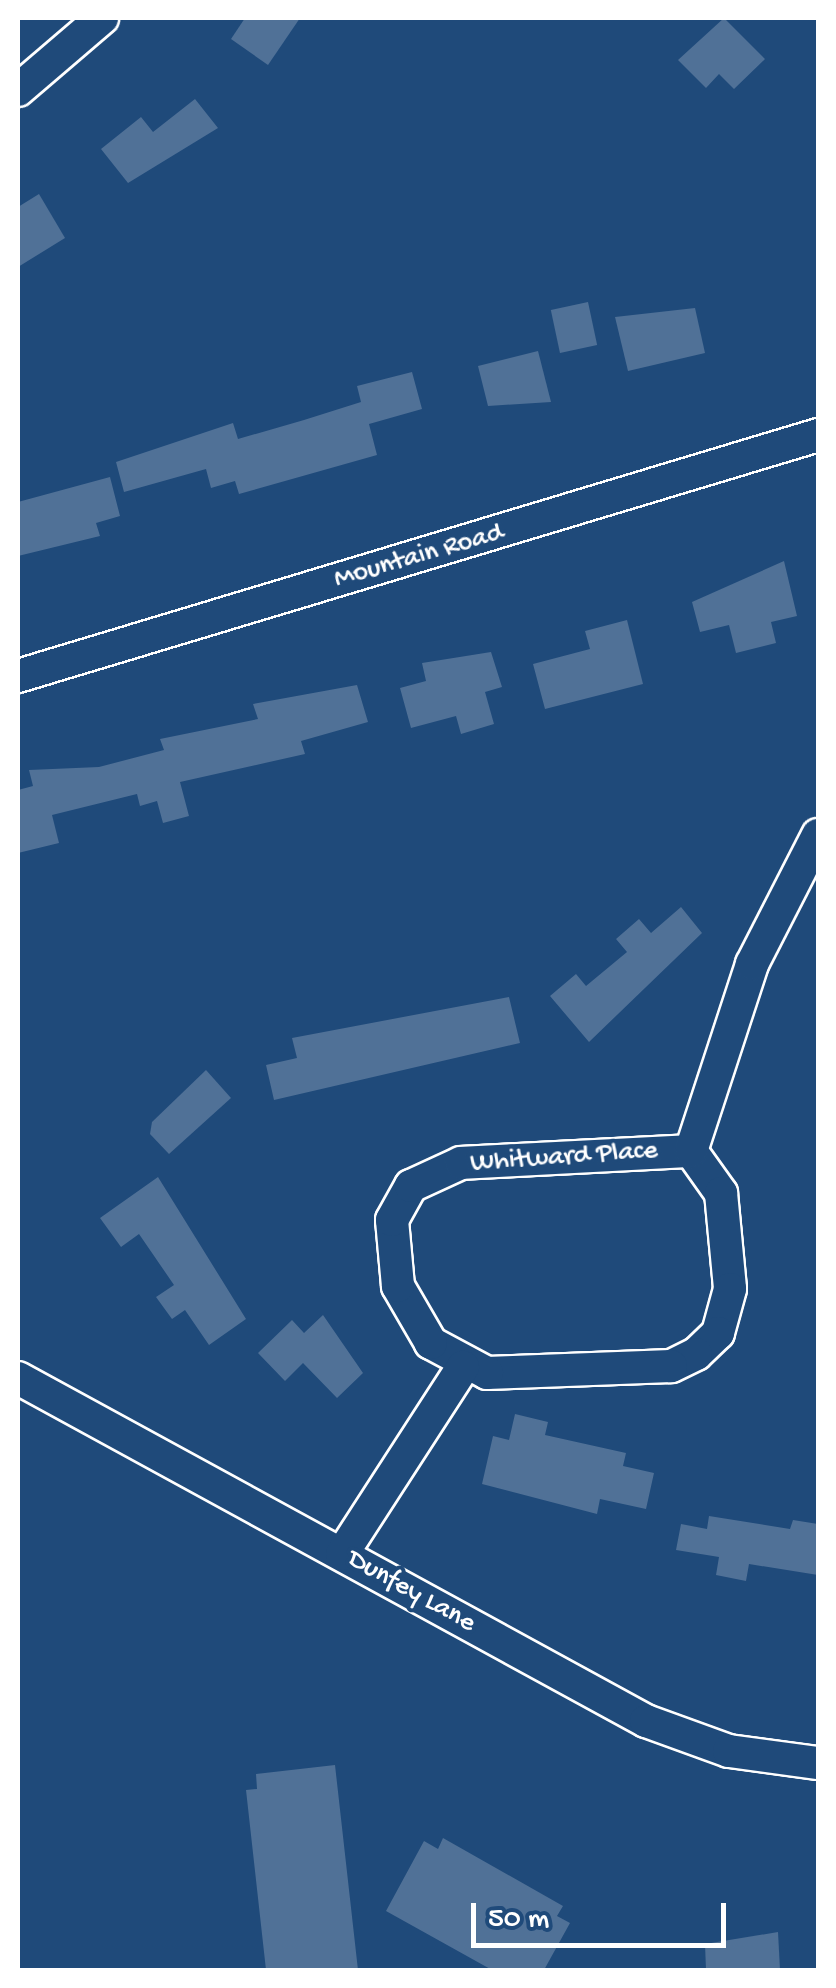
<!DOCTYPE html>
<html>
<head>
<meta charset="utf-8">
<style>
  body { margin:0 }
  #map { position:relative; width:836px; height:1988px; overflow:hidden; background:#1f4a7a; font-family:"Gochi Hand",sans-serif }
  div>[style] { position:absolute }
  .building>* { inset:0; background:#507197; transform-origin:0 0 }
  .roads { filter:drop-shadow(2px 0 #fff) drop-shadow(-2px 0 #fff) drop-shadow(0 2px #fff) drop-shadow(0 -2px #fff) }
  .minor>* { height:32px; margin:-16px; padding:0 16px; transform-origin:16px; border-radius:16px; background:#1f4a7a }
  span { translate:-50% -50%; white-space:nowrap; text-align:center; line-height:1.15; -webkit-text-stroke:8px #1f4a7a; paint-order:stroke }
  .street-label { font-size:28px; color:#fff }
  .frame { position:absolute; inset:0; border:20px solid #fff; pointer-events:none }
  .scale { position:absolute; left:471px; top:1903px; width:255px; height:45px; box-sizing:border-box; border:5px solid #fff; border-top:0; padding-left:12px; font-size:30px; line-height:35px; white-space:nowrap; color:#fff; -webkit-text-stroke:8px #1f4a7a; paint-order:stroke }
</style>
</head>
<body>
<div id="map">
  <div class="building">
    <div style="clip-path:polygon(245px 18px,300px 18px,268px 65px,231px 39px)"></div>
    <div style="clip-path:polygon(724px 18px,765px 59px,734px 89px,719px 74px,706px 88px,678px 60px)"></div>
    <div style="clip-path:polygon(195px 99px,218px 128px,128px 183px,101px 149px,141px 117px,153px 132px)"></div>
    <div style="clip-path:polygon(39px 194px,65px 238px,18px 267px,18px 207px)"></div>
    <div style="left:588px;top:302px;width:44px;height:38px;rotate:78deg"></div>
    <div style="clip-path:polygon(695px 308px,705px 353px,628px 371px,615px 317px)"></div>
    <div style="clip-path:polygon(538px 351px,551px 402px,488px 406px,478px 366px)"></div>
    <div style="clip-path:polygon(412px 372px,422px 409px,369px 424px,377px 455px,239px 494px,235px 481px,211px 488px,206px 469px,124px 492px,116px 462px,233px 423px,238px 439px,304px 420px,361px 402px,357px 386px)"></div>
    <div style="clip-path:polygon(110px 477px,120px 516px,96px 523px,100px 536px,18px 556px,18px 502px)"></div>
    <div style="clip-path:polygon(784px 561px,797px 616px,771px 622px,776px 643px,736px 653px,729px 625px,700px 632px,692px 602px)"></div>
    <div style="clip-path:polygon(627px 620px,643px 684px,545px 709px,533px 664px,590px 649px,585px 631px)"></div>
    <div style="clip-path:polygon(491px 652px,502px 687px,485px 692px,494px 724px,461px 734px,456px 716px,411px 728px,400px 688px,426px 681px,422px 663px)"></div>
    <div style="clip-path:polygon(357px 685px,368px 722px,301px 741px,305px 754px,180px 782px,189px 816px,163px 823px,157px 801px,140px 806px,137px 794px,52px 815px,59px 843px,18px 853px,18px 790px,33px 786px,29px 770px,99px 767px,164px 750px,160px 739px,258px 719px,253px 704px)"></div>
    <div style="clip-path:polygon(681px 907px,702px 933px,589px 1042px,550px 996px,576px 974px,586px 986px,627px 952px,616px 939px,639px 919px,651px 933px)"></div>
    <div style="clip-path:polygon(509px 997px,520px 1043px,274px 1100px,266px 1065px,297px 1058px,292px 1038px)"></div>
    <div style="clip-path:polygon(206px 1070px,231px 1098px,169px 1154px,150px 1134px,152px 1122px)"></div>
    <div style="clip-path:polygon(158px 1177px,246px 1319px,209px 1345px,185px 1310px,172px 1319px,156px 1297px,174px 1285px,139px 1234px,121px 1247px,100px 1218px)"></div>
    <div style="clip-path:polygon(323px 1315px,363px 1373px,337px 1398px,303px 1363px,285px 1381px,258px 1353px,292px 1320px,304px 1333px)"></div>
    <div style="clip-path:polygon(515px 1414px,548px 1422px,545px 1435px,626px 1453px,623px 1466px,654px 1473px,646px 1509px,600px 1499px,597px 1514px,482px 1484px,493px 1436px,509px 1440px)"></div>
    <div style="clip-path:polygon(709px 1516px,790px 1529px,793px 1520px,818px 1524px,818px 1575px,749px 1564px,746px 1581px,716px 1575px,719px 1557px,676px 1550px,681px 1524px,707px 1529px)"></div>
    <div style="clip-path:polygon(335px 1765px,358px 1970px,266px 1970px,246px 1790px,257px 1789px,256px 1774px)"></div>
    <div style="clip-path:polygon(443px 1838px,563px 1906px,557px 1916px,570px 1923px,544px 1970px,492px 1970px,386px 1911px,424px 1841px,438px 1849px)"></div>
    <div style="clip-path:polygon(778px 1932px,780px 1970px,706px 1970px,705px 1944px)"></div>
  </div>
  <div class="roads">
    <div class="minor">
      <div style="left:18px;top:90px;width:111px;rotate:-40.6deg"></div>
      <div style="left:18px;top:676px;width:836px;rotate:-16.76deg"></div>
      <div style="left:691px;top:1151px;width:52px;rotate:54.5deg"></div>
      <div style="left:721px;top:1193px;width:96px;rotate:84.6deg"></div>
      <div style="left:730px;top:1289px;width:46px;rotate:105.3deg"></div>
      <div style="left:718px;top:1333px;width:30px;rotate:136deg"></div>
      <div style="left:696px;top:1354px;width:28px;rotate:154deg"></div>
      <div style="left:671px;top:1366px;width:184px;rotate:177.8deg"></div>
      <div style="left:487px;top:1373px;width:64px;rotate:-151.8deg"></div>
      <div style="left:431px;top:1343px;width:66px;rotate:-120.1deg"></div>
      <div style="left:398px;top:1286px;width:66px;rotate:-95.2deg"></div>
      <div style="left:392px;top:1220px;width:39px;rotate:-61deg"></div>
      <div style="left:411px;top:1186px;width:55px;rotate:-24.7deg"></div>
      <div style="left:461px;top:1163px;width:230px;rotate:-3deg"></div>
      <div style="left:691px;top:1151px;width:197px;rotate:-71.9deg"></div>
      <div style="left:752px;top:964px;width:145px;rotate:-62.9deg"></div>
      <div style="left:18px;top:1378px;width:716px;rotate:28.64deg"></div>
      <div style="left:646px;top:1721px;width:88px;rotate:19.9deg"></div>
      <div style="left:729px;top:1751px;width:90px;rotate:7.7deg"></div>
      <div style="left:342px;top:1554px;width:223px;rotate:-57.1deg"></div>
    </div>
  </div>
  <div class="street-label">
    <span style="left:419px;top:557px;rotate:-16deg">Mountain Road</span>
    <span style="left:564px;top:1158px;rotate:-4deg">Whitward Place</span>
    <span style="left:411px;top:1592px;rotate:29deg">Dunfey Lane</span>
  </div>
  <div class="frame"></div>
  <div class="scale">50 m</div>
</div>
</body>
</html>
